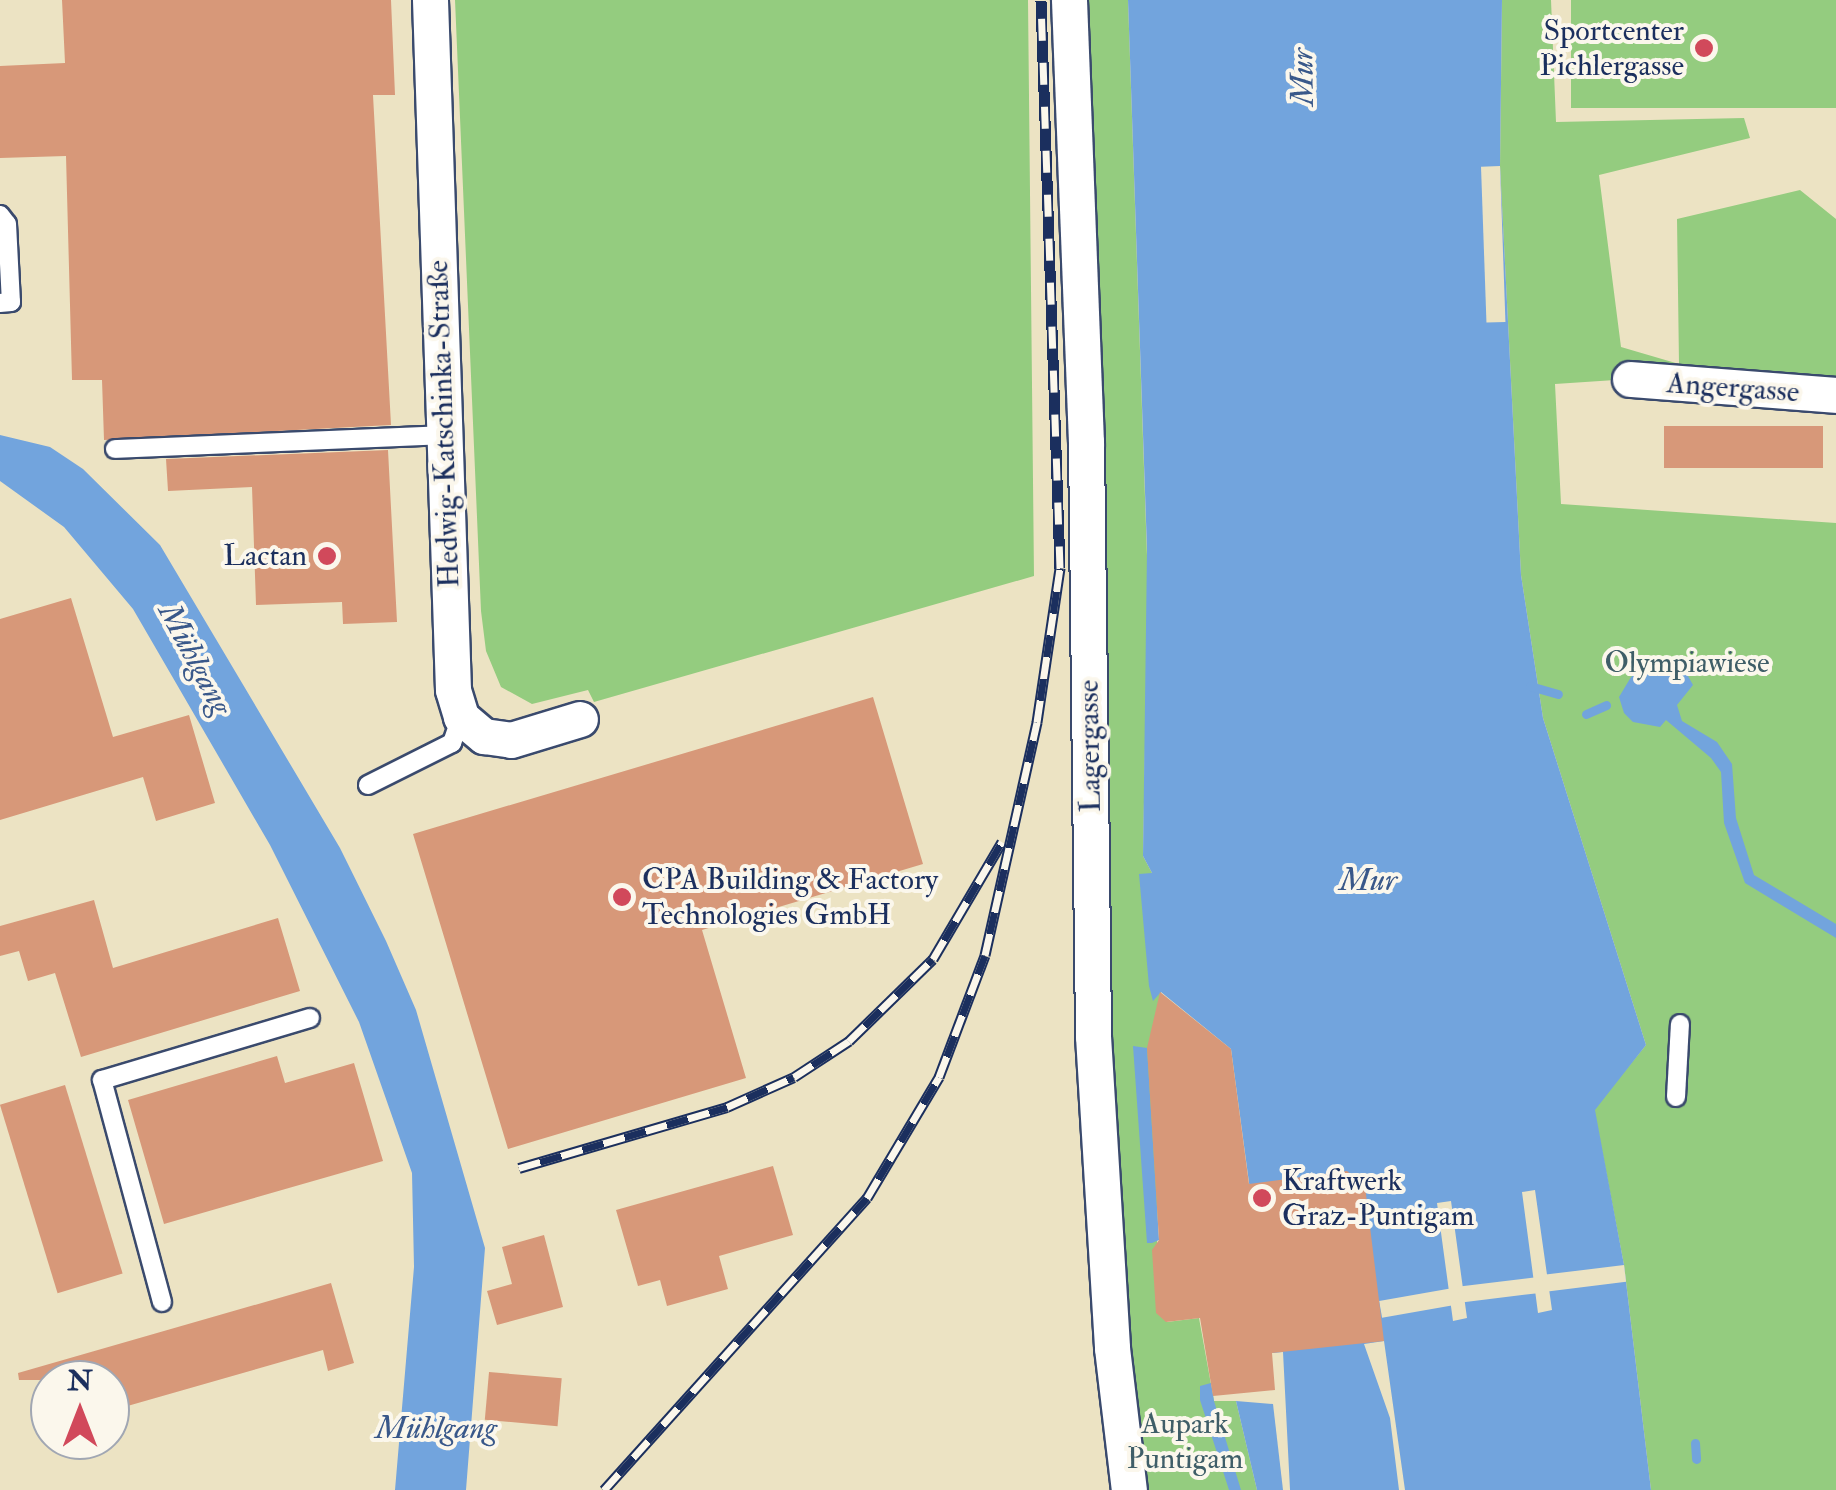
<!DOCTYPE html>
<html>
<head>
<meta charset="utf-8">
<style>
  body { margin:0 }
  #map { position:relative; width:1836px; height:1490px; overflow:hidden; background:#ece3c3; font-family:"IM FELL Double Pica",serif }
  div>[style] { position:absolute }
  .green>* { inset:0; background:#94cc7f; transform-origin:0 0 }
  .water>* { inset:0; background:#72a4dd }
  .pier>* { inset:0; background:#ece3c3; transform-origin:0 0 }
  .stream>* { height:9px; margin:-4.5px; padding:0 4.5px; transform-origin:4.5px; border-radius:4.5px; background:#72a4dd }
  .building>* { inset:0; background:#d79879; transform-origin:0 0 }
  .roads { filter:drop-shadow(2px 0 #3a4a6d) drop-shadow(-2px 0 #3a4a6d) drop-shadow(0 2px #3a4a6d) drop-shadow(0 -2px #3a4a6d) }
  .lane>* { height:18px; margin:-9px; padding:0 9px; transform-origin:9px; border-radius:9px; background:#fff }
  .street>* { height:35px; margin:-17.5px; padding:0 17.5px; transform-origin:17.5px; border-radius:17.5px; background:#fff }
  .rail>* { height:11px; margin-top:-5.5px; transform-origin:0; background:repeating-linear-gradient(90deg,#fbf7ec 0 22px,#1b2f5e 0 44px); box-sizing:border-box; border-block:2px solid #1b2f5e }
  .dots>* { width:28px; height:28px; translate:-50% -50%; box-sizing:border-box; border:5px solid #fbf7ec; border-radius:50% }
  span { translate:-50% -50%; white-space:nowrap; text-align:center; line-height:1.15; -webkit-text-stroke:8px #fbf7ec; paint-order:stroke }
  .poi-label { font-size:30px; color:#1b2f5e }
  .right { translate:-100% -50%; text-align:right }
  .left { translate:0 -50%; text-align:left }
  .street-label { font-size:30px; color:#1b2f5e }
  .park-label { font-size:30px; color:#3f5e68 }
  .water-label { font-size:32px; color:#39588a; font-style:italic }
  .north { position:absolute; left:30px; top:1360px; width:100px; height:100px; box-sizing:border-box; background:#fbf7ec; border:2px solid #a1a7b3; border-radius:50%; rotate:0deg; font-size:28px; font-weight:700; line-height:40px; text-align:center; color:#1b2f5e }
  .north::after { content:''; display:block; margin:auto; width:35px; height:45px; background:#d1495b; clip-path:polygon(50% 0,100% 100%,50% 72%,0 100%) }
</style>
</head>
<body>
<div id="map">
  <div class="green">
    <div style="clip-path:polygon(455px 0,1028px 0,1034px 576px,594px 702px,588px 690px,532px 704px,501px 687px,486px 651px,481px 611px)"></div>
    <div style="clip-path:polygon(1086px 0,1128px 0,1148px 585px,1143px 856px,1152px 873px,1161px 992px,1156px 1312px,1167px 1322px,1199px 1318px,1214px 1401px,1236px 1401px,1257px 1490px,1142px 1490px,1126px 1342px,1109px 963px)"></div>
    <div style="clip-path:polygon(1502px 0,1551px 0,1556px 122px,1744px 118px,1750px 138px,1599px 175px,1621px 347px,1679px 364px,1677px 219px,1800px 190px,1836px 219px,1836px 395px,1630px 379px,1555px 384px,1561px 504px,1836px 523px,1836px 1490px,1651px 1490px,1624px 1265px,1594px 1109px,1646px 1045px,1543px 718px,1521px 575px,1500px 166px)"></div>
    <div style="left:1571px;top:0;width:265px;height:108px"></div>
  </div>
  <div class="water">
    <div style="clip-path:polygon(evenodd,1128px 0,1502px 0,1500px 166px,1521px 575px,1543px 718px,1646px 1045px,1595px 1110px,1624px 1265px,1651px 1490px,1405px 1490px,1384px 1341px,1364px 1344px,1390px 1418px,1399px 1490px,1290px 1490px,1283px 1352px,1272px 1353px,1231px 1049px,1161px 992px,1153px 1001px,1149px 986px,1139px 874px,1152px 873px,1143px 856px,1147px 550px,1128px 0,1535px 1190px,1552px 1310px,1538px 1313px,1522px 1192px,1535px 1190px,1128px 0,1451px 1201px,1467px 1318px,1453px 1321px,1437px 1203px,1451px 1201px)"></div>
    <div style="clip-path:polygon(0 435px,50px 447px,83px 469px,160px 545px,340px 848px,386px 941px,416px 1010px,485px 1248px,466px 1490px,395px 1490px,414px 1267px,412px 1173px,359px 1022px,270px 845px,133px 609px,64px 527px,0 481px)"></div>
    <div style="clip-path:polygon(1655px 659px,1683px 667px,1693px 685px,1677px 705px,1682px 721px,1717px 742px,1732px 764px,1736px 818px,1754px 875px,1836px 924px,1836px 938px,1745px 883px,1724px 823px,1721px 772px,1711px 758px,1666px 720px,1660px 727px,1633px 722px,1624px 713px,1619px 697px,1631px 677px)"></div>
    <div style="clip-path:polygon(1133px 1046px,1147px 1048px,1159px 1240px,1152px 1243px,1147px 1243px)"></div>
    <div style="clip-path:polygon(1211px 1383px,1214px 1401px,1241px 1490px,1229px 1490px,1200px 1400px,1200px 1386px)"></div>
    <div style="clip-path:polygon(1236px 1401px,1273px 1404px,1283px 1490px,1257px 1490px)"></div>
  </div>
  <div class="pier">
    <div style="left:1500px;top:166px;width:156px;height:19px;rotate:88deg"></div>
    <div style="left:1624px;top:1265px;width:17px;height:83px;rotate:83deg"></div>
    <div style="left:1538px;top:1277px;width:16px;height:81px;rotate:83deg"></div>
    <div style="left:1453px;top:1288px;width:17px;height:75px;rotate:80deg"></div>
  </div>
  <div class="stream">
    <div style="left:1530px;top:686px;width:29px;rotate:16deg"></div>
    <div style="left:1586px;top:714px;width:22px;rotate:-24deg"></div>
    <div style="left:1695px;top:1443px;width:16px;rotate:86deg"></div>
  </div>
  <div class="building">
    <div style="clip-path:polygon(62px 0,391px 0,395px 95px,373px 95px,391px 425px,104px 440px,102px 380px,72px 380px,66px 156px,0 158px,0 66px,65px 63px)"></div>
    <div style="left:1664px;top:426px;width:159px;height:42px"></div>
    <div style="clip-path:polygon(388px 450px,397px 622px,343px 624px,342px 602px,256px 605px,252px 487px,168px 491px,166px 459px)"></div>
    <div style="clip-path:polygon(71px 598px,113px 737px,189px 715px,215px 803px,156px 821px,143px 777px,0 820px,0 619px)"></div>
    <div style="clip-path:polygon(873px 697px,923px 864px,702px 930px,746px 1078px,508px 1149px,413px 834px)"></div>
    <div style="clip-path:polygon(94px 900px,113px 968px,278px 918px,300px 991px,81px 1057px,55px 973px,28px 981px,19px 951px,0 956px,0 926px)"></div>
    <div style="clip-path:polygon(1160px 992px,1231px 1049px,1249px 1184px,1347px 1171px,1365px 1186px,1384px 1341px,1272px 1353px,1275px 1390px,1213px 1396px,1200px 1318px,1166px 1322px,1156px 1313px,1152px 1250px,1159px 1240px,1147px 1048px)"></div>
    <div style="clip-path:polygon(277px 1056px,285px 1083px,354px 1063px,383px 1161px,164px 1224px,128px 1100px)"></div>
    <div style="left:65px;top:1085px;width:197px;height:68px;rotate:73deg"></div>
    <div style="clip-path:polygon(773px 1166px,793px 1235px,719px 1256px,728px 1289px,667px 1306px,660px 1280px,638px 1286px,616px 1210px)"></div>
    <div style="clip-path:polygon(544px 1235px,563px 1307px,497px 1325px,487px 1291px,512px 1284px,502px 1247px)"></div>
    <div style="clip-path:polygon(331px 1283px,354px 1363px,328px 1371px,323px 1350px,110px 1411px,110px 1380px,19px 1380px,18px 1373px)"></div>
    <div style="left:489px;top:1372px;width:73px;height:48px;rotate:5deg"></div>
  </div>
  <div class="roads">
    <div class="lane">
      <div style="left:0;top:215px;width:11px;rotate:52deg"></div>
      <div style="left:7px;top:224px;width:78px;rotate:87.1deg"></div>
      <div style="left:11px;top:302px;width:11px;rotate:175deg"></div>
      <div style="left:115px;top:449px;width:329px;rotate:-2.4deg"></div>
      <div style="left:368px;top:785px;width:94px;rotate:-26.6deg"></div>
      <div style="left:452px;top:743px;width:28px;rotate:-71deg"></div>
      <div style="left:1676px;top:1097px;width:73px;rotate:-86.9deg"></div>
      <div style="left:162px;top:1302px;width:230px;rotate:-105.1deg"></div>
      <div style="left:102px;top:1080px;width:217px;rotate:-16.6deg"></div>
    </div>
    <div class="street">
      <div style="left:430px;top:0;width:690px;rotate:88.09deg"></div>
      <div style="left:453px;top:690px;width:28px;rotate:73deg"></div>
      <div style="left:461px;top:717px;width:30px;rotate:40deg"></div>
      <div style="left:484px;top:736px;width:27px;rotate:8deg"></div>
      <div style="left:511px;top:740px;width:72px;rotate:-16.9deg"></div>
      <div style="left:1069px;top:0;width:442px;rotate:87.8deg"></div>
      <div style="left:1086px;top:442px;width:594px;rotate:89.32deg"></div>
      <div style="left:1093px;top:1036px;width:313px;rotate:86.5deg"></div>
      <div style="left:1112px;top:1348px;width:143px;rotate:83.2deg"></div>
      <div style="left:1630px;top:379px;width:207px;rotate:4.4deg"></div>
    </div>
  </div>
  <div class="rail">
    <div style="left:519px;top:1168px;width:217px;rotate:-16.3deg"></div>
    <div style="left:727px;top:1107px;width:73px;rotate:-24.1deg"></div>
    <div style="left:794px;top:1077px;width:66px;rotate:-33.2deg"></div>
    <div style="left:849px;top:1041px;width:117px;rotate:-44.3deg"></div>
    <div style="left:933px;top:959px;width:136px;rotate:-59.5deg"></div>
    <div style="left:604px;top:1490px;width:393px;rotate:-48deg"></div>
    <div style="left:867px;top:1198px;width:141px;rotate:-59.2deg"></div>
    <div style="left:939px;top:1077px;width:130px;rotate:-69.3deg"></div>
    <div style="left:985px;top:955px;width:239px;rotate:-77.4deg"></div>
    <div style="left:1037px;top:722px;width:156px;rotate:-81.5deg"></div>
    <div style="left:1060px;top:568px;width:568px;rotate:-91.92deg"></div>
  </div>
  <div class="dots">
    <div style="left:1704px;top:48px;background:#d1495b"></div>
    <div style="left:327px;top:556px;background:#d1495b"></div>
    <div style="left:622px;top:897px;background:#d1495b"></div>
    <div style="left:1262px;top:1198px;background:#d1495b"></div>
  </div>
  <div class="poi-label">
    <span class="right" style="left:1684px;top:48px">Sportcenter<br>Pichlergasse</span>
    <span class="right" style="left:307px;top:556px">Lactan</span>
    <span class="left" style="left:642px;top:897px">CPA Building &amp; Factory<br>Technologies GmbH</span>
    <span class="left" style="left:1282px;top:1198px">Kraftwerk<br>Graz-Puntigam</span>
  </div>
  <div class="street-label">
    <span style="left:1733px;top:388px;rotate:4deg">Angergasse</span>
    <span style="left:444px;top:424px;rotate:-92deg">Hedwig-Katschinka-Straße</span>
    <span style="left:1090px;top:746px;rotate:-91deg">Lagergasse</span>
  </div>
  <div class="park-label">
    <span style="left:1687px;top:663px">Olympiawiese</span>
    <span style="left:1185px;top:1441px">Aupark<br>Puntigam</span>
  </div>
  <div class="water-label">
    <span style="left:1303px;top:77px;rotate:-91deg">Mur</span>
    <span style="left:195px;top:659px;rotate:62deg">Mühlgang</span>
    <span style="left:1368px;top:880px">Mur</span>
    <span style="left:436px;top:1428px">Mühlgang</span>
  </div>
  <div class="north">N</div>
</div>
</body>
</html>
